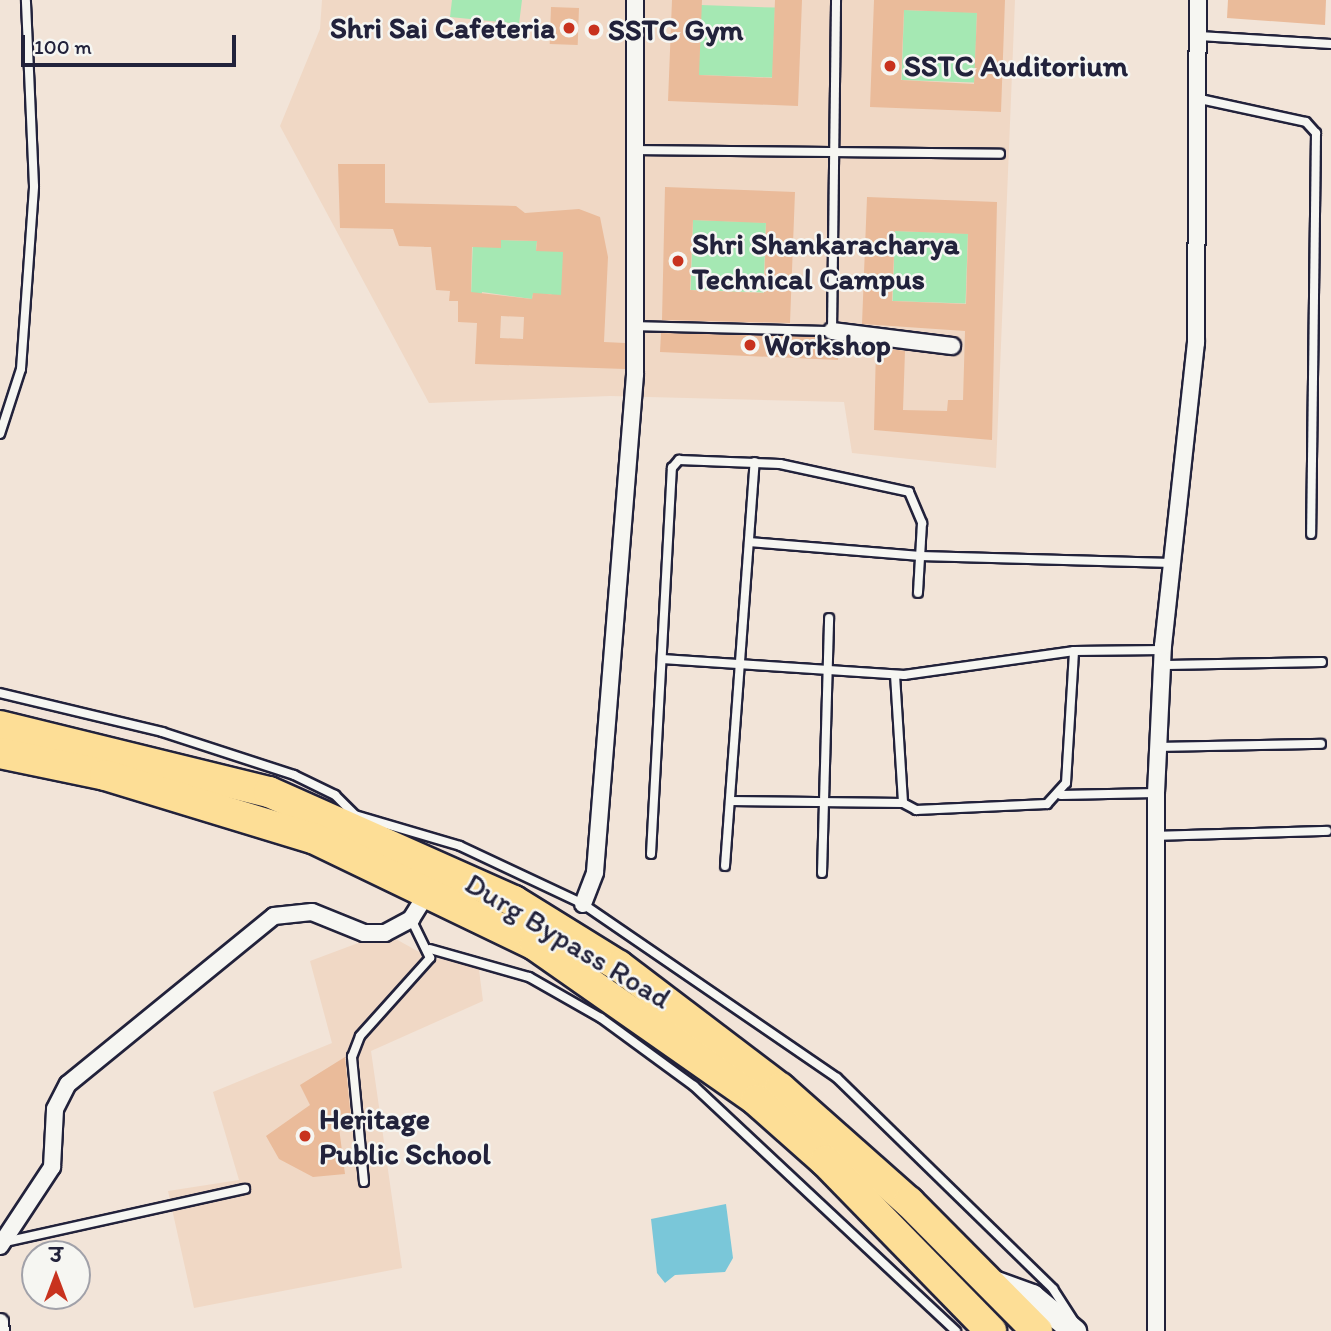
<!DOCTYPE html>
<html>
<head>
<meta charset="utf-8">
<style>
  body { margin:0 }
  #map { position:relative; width:1331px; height:1331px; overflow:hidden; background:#f2e4d8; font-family:Itim,"Playpen Sans Deva",sans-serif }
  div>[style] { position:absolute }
  .built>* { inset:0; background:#f0d8c5 }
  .green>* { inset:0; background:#a5e8b3; transform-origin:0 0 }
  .water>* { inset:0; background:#7ac7d9 }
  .building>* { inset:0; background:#eabb9a; transform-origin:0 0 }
  .roads { filter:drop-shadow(2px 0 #22223b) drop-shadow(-2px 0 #22223b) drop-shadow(0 2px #22223b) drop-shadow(0 -2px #22223b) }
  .lane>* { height:8px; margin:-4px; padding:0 4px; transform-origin:4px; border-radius:4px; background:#f6f6f2 }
  .street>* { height:16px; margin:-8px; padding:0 8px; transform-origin:8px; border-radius:8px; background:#f6f6f2 }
  .secondary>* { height:23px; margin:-11.5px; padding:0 11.5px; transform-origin:11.5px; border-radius:11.5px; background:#f6f6f2 }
  .highway>* { height:30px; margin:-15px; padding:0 15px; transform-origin:15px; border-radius:15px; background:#fdde96 }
  .dots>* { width:19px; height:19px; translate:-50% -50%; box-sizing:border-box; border:4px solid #f6f6f2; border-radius:50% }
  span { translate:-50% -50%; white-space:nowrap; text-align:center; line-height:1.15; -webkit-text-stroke:5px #f6f6f2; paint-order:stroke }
  .poi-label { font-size:30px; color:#22223b; font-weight:700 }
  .right { translate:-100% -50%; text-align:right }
  .left { translate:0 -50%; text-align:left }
  .street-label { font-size:30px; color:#22223b }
  .north { position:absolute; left:21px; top:1240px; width:70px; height:70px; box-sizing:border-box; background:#f6f6f2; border:2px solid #a1a1a9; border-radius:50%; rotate:0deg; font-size:19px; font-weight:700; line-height:28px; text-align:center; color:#22223b }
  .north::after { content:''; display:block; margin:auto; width:24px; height:32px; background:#c8321e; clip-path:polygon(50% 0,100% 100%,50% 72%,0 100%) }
  .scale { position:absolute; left:21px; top:35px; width:215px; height:32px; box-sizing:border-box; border:4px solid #22223b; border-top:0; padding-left:9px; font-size:21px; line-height:24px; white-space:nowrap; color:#22223b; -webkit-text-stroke:5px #f6f6f2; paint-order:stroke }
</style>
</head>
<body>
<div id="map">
  <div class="built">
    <div style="clip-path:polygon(322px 0,1015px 0,996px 468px,852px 453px,844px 402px,610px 396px,429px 403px,280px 126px,320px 29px)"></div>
    <div style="clip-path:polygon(385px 933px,430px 958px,478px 962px,483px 1001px,371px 1051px,402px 1268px,194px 1308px,168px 1191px,239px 1180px,213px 1092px,332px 1043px,310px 961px)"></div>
  </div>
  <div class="green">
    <div style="clip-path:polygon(452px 0,522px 0,519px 24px,450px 17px)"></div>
    <div style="left:701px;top:5px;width:74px;height:70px;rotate:2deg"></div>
    <div style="left:904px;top:10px;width:73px;height:70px;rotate:2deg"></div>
    <div style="left:693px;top:220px;width:73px;height:70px;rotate:2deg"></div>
    <div style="left:895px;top:231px;width:73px;height:70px;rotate:2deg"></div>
    <div style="clip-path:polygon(473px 237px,501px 248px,501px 240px,537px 241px,536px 250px,571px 245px,565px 301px,550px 294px,533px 294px,532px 299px,482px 292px,481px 299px,471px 298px)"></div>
  </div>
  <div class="water">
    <div style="clip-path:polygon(726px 1204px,733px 1258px,725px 1272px,675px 1275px,665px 1283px,657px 1273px,651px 1219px)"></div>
  </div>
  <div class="building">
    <div style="clip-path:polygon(672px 0,702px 0,699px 75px,772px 78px,775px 0,802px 0,798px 106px,668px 101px)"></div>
    <div style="clip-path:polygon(evenodd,874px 0,1005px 0,1001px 112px,870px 107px,874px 0,904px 10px,977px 13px,974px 84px,901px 80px,904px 10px)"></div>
    <div style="clip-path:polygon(1228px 0,1326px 0,1325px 25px,1227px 18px)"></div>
    <div style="left:551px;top:7px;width:28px;height:37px;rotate:2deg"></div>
    <div style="clip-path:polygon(evenodd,338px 164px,385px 164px,385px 203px,516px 206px,525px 213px,579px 209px,600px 217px,608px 257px,604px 342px,625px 343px,625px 369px,475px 364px,477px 323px,458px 322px,458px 301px,449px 301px,450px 291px,436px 290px,431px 247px,399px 246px,393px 229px,340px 228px,338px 164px,501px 240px,537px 241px,536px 251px,563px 252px,561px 295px,533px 293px,532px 299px,471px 292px,472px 247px,501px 248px,501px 240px,338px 164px,501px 316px,524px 317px,523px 339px,500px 338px,501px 316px)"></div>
    <div style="clip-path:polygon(evenodd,665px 187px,795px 192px,790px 323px,662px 320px,665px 187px,693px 220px,766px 223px,764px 293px,690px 290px,693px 220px)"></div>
    <div style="clip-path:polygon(evenodd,867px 197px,997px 202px,992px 440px,874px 430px,876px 347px,905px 351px,903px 410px,947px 411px,948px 400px,963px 400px,965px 331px,862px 324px,867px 197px,895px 231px,968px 234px,966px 304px,892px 301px,895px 231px)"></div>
    <div style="clip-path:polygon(661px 333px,824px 337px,839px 342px,838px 360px,660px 352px)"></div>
    <div style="clip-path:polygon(345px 1057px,351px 1120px,338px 1120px,345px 1174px,313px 1177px,279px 1159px,266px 1136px,310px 1105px,300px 1085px)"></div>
  </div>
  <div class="roads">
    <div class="lane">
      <div style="left:1199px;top:36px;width:132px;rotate:3.5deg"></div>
      <div style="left:1200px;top:99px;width:108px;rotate:12.2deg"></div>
      <div style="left:1306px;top:122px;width:15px;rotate:48deg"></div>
      <div style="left:1316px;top:133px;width:401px;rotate:90.7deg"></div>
      <div style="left:635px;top:150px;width:365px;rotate:0.6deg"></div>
      <div style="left:635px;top:326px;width:197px;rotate:1.5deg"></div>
      <div style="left:832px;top:331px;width:331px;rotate:-89.3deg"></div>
      <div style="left:0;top:434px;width:68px;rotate:-72.1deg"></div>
      <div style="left:21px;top:369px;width:183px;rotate:-85.9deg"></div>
      <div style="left:34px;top:186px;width:186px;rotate:-92.5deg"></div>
      <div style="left:749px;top:542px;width:172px;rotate:4.7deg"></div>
      <div style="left:920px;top:556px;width:252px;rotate:1.6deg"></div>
      <div style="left:662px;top:659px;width:243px;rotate:3.8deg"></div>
      <div style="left:904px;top:675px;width:172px;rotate:-8deg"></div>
      <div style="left:1074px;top:651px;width:90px;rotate:-0.6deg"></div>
      <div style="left:1164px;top:665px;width:158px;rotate:-1.1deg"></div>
      <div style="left:895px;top:675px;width:128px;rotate:86.4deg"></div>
      <div style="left:903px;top:803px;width:15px;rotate:28deg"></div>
      <div style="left:916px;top:810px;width:131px;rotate:-2.6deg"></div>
      <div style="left:1047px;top:804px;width:28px;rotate:-48deg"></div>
      <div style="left:1066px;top:783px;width:132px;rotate:-86.5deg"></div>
      <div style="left:0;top:693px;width:167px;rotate:13.5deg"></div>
      <div style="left:162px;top:732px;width:139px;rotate:18deg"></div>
      <div style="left:294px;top:775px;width:46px;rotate:26deg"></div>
      <div style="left:335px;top:795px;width:31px;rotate:45deg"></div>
      <div style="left:1160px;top:747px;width:161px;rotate:-1.1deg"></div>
      <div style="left:1061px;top:795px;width:95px;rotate:-1.2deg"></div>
      <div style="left:730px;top:801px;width:173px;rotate:0.7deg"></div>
      <div style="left:355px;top:815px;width:109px;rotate:16.4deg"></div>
      <div style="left:460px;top:846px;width:136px;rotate:25.2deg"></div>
      <div style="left:583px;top:904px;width:308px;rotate:34.4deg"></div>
      <div style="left:837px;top:1078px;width:302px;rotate:44.3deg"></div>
      <div style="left:1053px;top:1289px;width:40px;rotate:57.1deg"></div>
      <div style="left:1156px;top:836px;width:171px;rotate:-1.7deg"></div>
      <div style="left:651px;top:854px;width:387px;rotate:-86.9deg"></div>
      <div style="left:672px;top:468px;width:11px;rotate:-49deg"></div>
      <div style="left:679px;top:460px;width:101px;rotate:2.3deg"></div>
      <div style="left:780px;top:464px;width:132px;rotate:12.2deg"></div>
      <div style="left:909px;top:492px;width:34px;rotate:67deg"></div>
      <div style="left:922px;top:523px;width:70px;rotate:93.3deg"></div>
      <div style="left:725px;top:866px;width:405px;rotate:-85.8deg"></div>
      <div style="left:822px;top:873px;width:255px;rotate:-88.4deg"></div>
      <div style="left:430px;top:949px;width:103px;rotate:15.8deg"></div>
      <div style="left:529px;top:977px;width:83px;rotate:29.7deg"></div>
      <div style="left:601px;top:1018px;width:115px;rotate:36.2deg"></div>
      <div style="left:694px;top:1086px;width:359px;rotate:43.1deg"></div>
      <div style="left:364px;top:1182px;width:126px;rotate:-95.5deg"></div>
      <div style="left:352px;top:1057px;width:22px;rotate:-69deg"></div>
      <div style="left:360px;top:1036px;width:105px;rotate:-48.1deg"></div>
      <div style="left:430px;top:958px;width:43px;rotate:-116deg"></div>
      <div style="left:5px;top:1242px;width:246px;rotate:-12.5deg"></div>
    </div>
    <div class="street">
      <div style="left:832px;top:331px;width:121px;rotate:7.1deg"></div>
      <div style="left:583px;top:904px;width:34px;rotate:-69deg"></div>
      <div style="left:595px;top:872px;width:500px;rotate:-85.4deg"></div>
      <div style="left:635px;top:374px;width:374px;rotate:-90deg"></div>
      <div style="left:0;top:1246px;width:95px;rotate:-56.6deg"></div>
      <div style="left:52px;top:1167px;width:58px;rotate:-87deg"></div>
      <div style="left:55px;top:1109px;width:28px;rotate:-63deg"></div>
      <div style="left:68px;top:1084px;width:266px;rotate:-39.2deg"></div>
      <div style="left:274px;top:916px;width:38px;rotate:-6deg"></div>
      <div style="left:312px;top:912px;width:56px;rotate:22deg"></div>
      <div style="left:364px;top:933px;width:21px"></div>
      <div style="left:385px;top:933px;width:30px;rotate:-28deg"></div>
      <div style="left:411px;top:919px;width:32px;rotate:-58deg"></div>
      <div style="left:0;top:1322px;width:9px;rotate:84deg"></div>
      <div style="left:1156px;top:1331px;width:538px;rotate:-90deg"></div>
      <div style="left:1156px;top:793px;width:147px;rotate:-87.3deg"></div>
      <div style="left:1163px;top:646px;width:305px;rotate:-83.8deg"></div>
      <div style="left:1196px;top:343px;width:343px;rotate:-89.7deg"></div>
    </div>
    <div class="secondary">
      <div style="left:988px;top:1280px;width:47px;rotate:20deg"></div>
      <div style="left:1032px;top:1296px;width:55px;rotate:39.8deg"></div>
    </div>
    <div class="highway">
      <div style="left:0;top:726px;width:277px;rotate:13.8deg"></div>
      <div style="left:269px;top:792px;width:268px;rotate:24deg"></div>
      <div style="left:514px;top:901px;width:123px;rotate:31.8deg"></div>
      <div style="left:619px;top:966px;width:202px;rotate:37.2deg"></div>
      <div style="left:780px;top:1088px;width:172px;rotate:41.5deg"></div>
      <div style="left:909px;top:1202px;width:182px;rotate:45.2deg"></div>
      <div style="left:0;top:753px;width:107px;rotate:11.8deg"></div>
      <div style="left:105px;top:775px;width:217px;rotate:16.9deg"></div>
      <div style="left:313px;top:838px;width:246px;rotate:25.7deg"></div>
      <div style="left:535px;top:945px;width:270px;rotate:35deg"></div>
      <div style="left:756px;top:1100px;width:92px;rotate:41.5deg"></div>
      <div style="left:825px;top:1161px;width:238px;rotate:45.7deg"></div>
    </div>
  </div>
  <div class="dots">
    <div style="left:569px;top:28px;background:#c8321e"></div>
    <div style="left:594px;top:30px;background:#c8321e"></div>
    <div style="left:890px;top:66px;background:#c8321e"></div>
    <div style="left:678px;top:261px;background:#c8321e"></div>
    <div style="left:750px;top:345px;background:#c8321e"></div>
    <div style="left:305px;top:1136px;background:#c8321e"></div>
  </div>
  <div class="poi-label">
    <span class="right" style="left:555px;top:28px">Shri Sai Cafeteria</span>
    <span class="left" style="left:608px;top:30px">SSTC Gym</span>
    <span class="left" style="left:904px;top:66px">SSTC Auditorium</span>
    <span class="left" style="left:692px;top:261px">Shri Shankaracharya<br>Technical Campus</span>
    <span class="left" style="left:764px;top:345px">Workshop</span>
    <span class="left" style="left:319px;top:1136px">Heritage<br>Public School</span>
  </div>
  <div class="street-label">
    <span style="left:568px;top:941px;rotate:31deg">Durg Bypass Road</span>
  </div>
  <div class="north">उ</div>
  <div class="scale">100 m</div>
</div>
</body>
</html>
